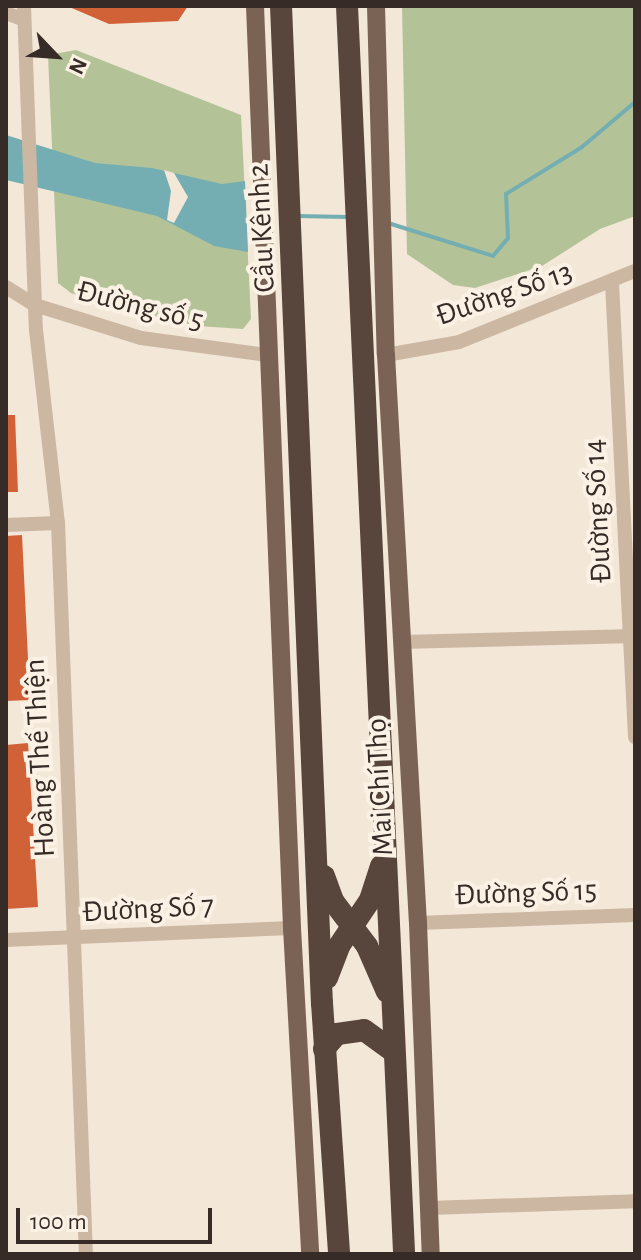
<!DOCTYPE html>
<html>
<head>
<meta charset="utf-8">
<style>
  body { margin:0 }
  #map { position:relative; width:641px; height:1260px; overflow:hidden; background:#f3e7d8; font-family:"Alegreya Sans",sans-serif }
  div>[style] { position:absolute }
  .green>* { inset:0; background:#b3c397 }
  .water>* { inset:0; background:#74aeb3 }
  .pier>* { inset:0; background:#f3e7d8 }
  .stream>* { height:4px; margin:-2px; padding:0 2px; transform-origin:2px; border-radius:2px; background:#74aeb3 }
  .building>* { inset:0; background:#d16238 }
  .minor>* { height:14px; margin:-7px; padding:0 7px; transform-origin:7px; border-radius:7px; background:#ccb7a3 }
  .major>* { height:18px; margin:-9px; padding:0 9px; transform-origin:9px; border-radius:9px; background:#7a6355 }
  .highway>* { height:22px; margin:-11px; padding:0 11px; transform-origin:11px; border-radius:11px; background:#58453c }
  span { translate:-50% -50%; white-space:nowrap; text-align:center; line-height:1.15; -webkit-text-stroke:8px #fbf1e4; paint-order:stroke }
  .street-label { font-size:30px; color:#362b26 }
  .frame { position:absolute; inset:0; border:8px solid #362b26; pointer-events:none }
  .north { position:absolute; left:16px; top:16px; width:80px; height:80px; -webkit-text-stroke:6px #fbf1e4; paint-order:stroke; rotate:115deg; font-size:22px; font-weight:700; line-height:32px; text-align:center; color:#362b26 }
  .north::after { content:''; display:block; margin:auto; width:28px; height:36px; background:#362b26; clip-path:polygon(50% 0,100% 100%,50% 72%,0 100%) }
  .scale { position:absolute; left:16px; top:1208px; width:196px; height:36px; box-sizing:border-box; border:4px solid #362b26; border-top:0; padding-left:10px; font-size:24px; line-height:28px; white-space:nowrap; color:#362b26; -webkit-text-stroke:6px #fbf1e4; paint-order:stroke }
</style>
</head>
<body>
<div id="map">
  <div class="green">
    <div style="clip-path:polygon(402px 6px,635px 6px,635px 216px,600px 229px,542px 266px,475px 288px,453px 285px,407px 254px)"></div>
    <div style="clip-path:polygon(76px 50px,241px 115px,251px 319px,243px 329px,198px 326px,119px 309px,71px 293px,58px 283px,48px 55px)"></div>
  </div>
  <div class="water">
    <div style="clip-path:polygon(6px 135px,95px 163px,152px 168px,222px 184px,245px 181px,248px 252px,214px 246px,157px 216px,6px 180px)"></div>
  </div>
  <div class="pier">
    <div style="clip-path:polygon(164px 170px,174px 173px,188px 197px,174px 223px,167px 220px,171px 191px)"></div>
  </div>
  <div class="stream">
    <div style="left:297px;top:216px;width:51px;rotate:1.1deg"></div>
    <div style="left:388px;top:223px;width:110px;rotate:17.4deg"></div>
    <div style="left:493px;top:256px;width:23px;rotate:-50deg"></div>
    <div style="left:508px;top:238px;width:44px;rotate:-92.6deg"></div>
    <div style="left:506px;top:194px;width:89px;rotate:-31.7deg"></div>
    <div style="left:582px;top:147px;width:70px;rotate:-40.3deg"></div>
  </div>
  <div class="building">
    <div style="clip-path:polygon(67px 6px,188px 6px,178px 21px,109px 24px)"></div>
    <div style="clip-path:polygon(6px 415px,15px 415px,18px 492px,6px 492px)"></div>
    <div style="clip-path:polygon(22px 535px,30px 700px,6px 701px,6px 536px)"></div>
    <div style="clip-path:polygon(28px 743px,38px 907px,6px 909px,6px 745px)"></div>
  </div>
  <div class="minor">
    <div style="left:24px;top:6px;width:324px;rotate:87.9deg"></div>
    <div style="left:36px;top:330px;width:194px;rotate:83.5deg"></div>
    <div style="left:58px;top:523px;width:732px;rotate:87.81deg"></div>
    <div style="left:6px;top:13px;width:19px;rotate:21deg"></div>
    <div style="left:612px;top:283px;width:455px;rotate:87.1deg"></div>
    <div style="left:6px;top:287px;width:34px;rotate:32deg"></div>
    <div style="left:35px;top:305px;width:111px;rotate:17.3deg"></div>
    <div style="left:141px;top:338px;width:127px;rotate:7.7deg"></div>
    <div style="left:386px;top:355px;width:74px;rotate:-10.1deg"></div>
    <div style="left:459px;top:342px;width:190px;rotate:-22deg"></div>
    <div style="left:6px;top:525px;width:52px;rotate:-2.2deg"></div>
    <div style="left:402px;top:642px;width:233px;rotate:-1.5deg"></div>
    <div style="left:418px;top:923px;width:217px;rotate:-2.1deg"></div>
    <div style="left:6px;top:940px;width:286px;rotate:-2.4deg"></div>
    <div style="left:429px;top:1208px;width:206px;rotate:-1.9deg"></div>
  </div>
  <div class="major">
    <div style="left:255px;top:6px;width:923px;rotate:87.7deg"></div>
    <div style="left:292px;top:928px;width:326px;rotate:86.8deg"></div>
    <div style="left:376px;top:6px;width:349px;rotate:88.4deg"></div>
    <div style="left:386px;top:355px;width:569px;rotate:86.78deg"></div>
    <div style="left:418px;top:923px;width:331px;rotate:87.8deg"></div>
  </div>
  <div class="highway">
    <div style="left:281px;top:6px;width:998px;rotate:87.65deg"></div>
    <div style="left:322px;top:1003px;width:252px;rotate:86.1deg"></div>
    <div style="left:347px;top:6px;width:1249px;rotate:87.38deg"></div>
    <div style="left:324px;top:876px;width:27px;rotate:70deg"></div>
    <div style="left:333px;top:901px;width:56px;rotate:52.9deg"></div>
    <div style="left:367px;top:946px;width:50px;rotate:66.5deg"></div>
    <div style="left:327px;top:978px;width:34px;rotate:-69deg"></div>
    <div style="left:339px;top:946px;width:55px;rotate:-56deg"></div>
    <div style="left:370px;top:900px;width:36px;rotate:-72deg"></div>
    <div style="left:324px;top:1049px;width:20px;rotate:-49deg"></div>
    <div style="left:337px;top:1034px;width:27px;rotate:-8deg"></div>
    <div style="left:364px;top:1030px;width:37px;rotate:36deg"></div>
  </div>
  <div class="street-label">
    <span style="left:262px;top:228px;rotate:-93deg">Cầu Kênh 2</span>
    <span style="left:504px;top:294px;rotate:-19deg">Đường Số 13</span>
    <span style="left:140px;top:306px;rotate:14deg">Đường số 5</span>
    <span style="left:598px;top:511px;rotate:-93deg">Đường Số 14</span>
    <span style="left:40px;top:758px;rotate:-93deg">Hoàng Thế Thiện</span>
    <span style="left:380px;top:787px;rotate:-93deg">Mai Chí Thọ</span>
    <span style="left:526px;top:893px;rotate:-2deg">Đường Số 15</span>
    <span style="left:148px;top:909px;rotate:-3deg">Đường Số 7</span>
  </div>
  <div class="frame"></div>
  <div class="north">N</div>
  <div class="scale">100 m</div>
</div>
</body>
</html>
